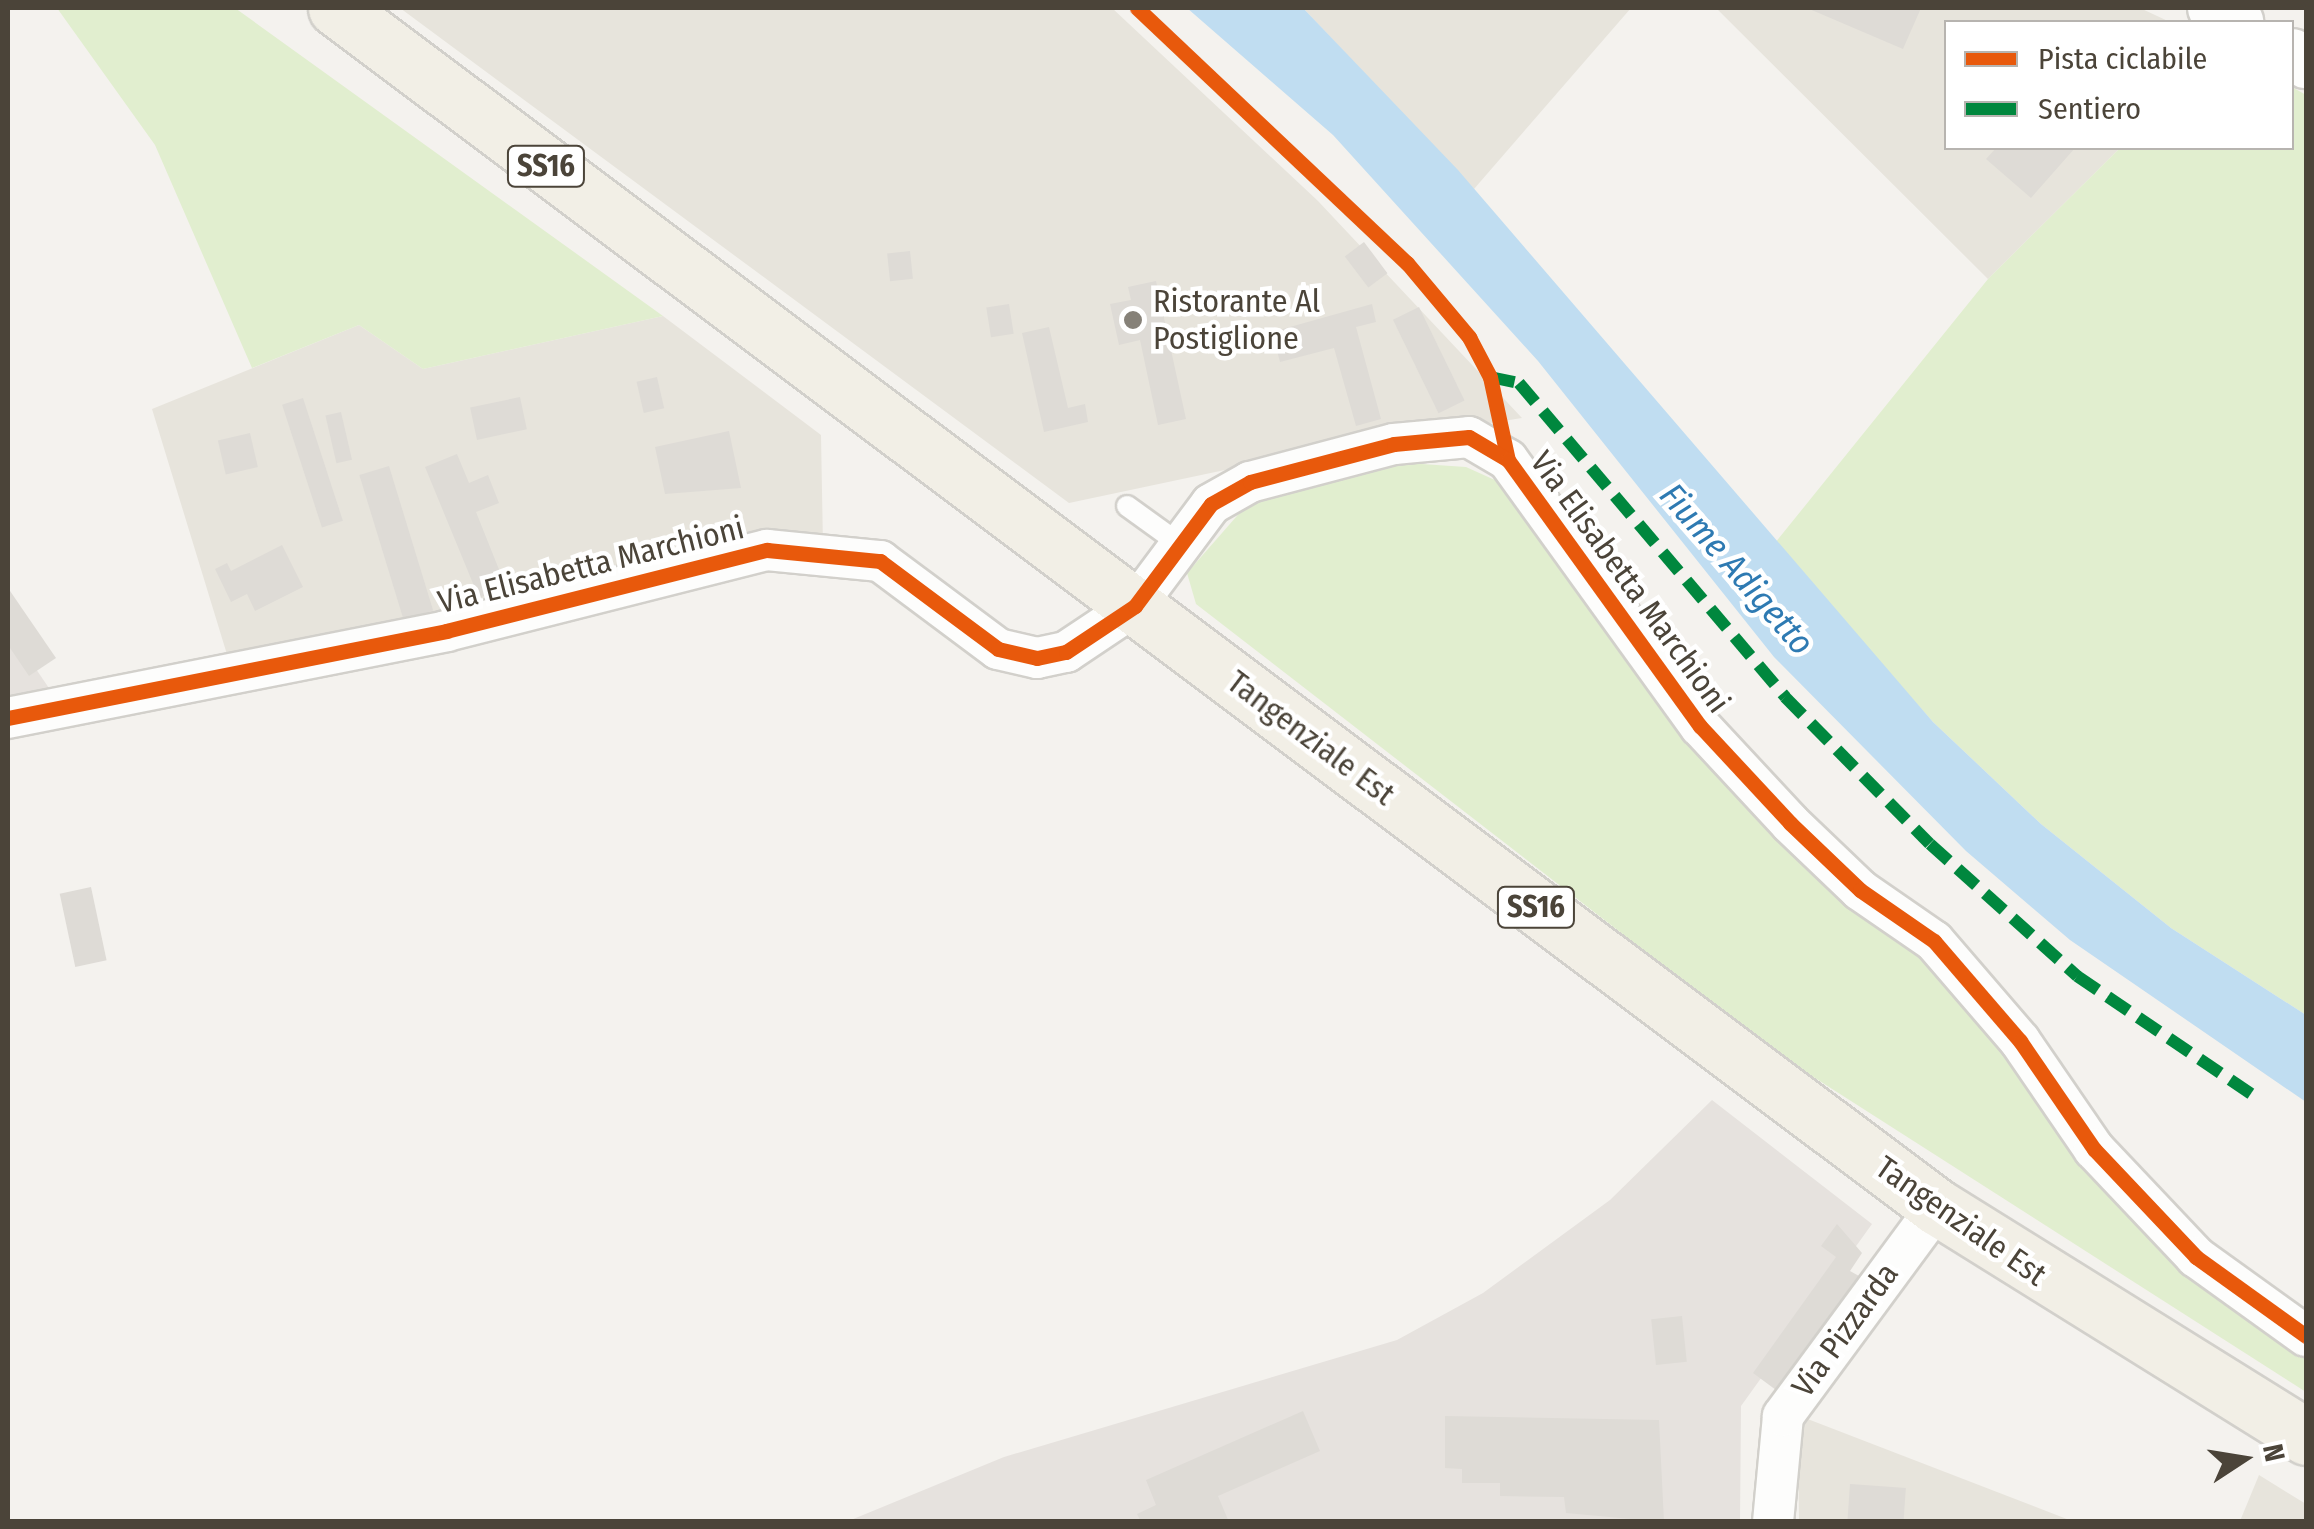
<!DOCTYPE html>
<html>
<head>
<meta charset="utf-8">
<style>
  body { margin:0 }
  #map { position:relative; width:2314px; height:1529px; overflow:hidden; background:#f4f2ee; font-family:"Fira Sans Condensed",sans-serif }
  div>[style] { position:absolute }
  .residential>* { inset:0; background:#e7e4dc }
  .industrial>* { inset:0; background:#e6e2de }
  .green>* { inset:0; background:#e1eecf }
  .water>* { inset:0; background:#c0ddf1 }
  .building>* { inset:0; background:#dedbd6; transform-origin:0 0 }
  .roads { filter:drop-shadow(2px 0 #d2d0cb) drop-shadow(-2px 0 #d2d0cb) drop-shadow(0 2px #d2d0cb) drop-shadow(0 -2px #d2d0cb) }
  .service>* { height:20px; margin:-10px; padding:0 10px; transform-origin:10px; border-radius:10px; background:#fdfdfc }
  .minor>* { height:40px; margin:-20px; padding:0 20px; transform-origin:20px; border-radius:20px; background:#fdfdfc }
  .tertiary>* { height:50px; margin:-25px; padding:0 25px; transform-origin:25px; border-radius:25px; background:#fdfdfc }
  .primary>* { height:55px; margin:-27.5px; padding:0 27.5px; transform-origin:27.5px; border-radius:27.5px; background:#f2efe6 }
  .quiet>* { height:12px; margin-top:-6px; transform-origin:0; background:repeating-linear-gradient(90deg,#00873e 0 25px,transparent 0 37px) }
  .cycleway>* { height:15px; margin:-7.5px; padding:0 7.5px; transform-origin:7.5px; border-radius:7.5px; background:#e8590c }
  .dots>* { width:28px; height:28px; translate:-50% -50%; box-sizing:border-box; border:5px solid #fff; border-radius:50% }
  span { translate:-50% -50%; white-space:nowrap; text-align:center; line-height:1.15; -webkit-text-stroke:9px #fff; paint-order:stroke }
  .shield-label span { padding:2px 8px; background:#fff; border:2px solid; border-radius:8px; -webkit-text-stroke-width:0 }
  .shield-label { font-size:30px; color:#4b4439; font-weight:700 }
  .poi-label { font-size:32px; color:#4b4439 }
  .left { translate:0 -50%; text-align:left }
  .street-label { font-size:32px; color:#4b4439 }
  .water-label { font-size:35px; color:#2e7ab2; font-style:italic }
  .frame { position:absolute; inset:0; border:10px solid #4b4439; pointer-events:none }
  .legend { position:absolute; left:1944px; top:20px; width:350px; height:130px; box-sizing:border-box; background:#fff; border:2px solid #b7b4b0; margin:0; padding:12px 18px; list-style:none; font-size:30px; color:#4b4439 }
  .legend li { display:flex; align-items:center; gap:20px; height:50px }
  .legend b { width:50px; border:2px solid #b7b4b0 }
  .north { position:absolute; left:2194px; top:1409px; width:100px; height:100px; -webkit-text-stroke:8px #fff; paint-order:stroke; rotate:78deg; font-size:28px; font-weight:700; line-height:40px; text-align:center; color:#4b4439 }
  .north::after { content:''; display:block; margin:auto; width:35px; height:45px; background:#4b4439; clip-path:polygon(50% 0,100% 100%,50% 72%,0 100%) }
</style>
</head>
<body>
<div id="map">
  <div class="residential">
    <div style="clip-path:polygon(400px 8px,1112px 8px,1318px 201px,1522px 418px,1324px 449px,1069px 503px)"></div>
    <div style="clip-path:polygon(1303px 8px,1631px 8px,1474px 189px)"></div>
    <div style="clip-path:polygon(1716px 8px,2140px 8px,2170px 22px,1946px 22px,1946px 148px,2120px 148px,1988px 279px)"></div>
    <div style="clip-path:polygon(663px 316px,821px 435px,823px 546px,229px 661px,152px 409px,359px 325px,423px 369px)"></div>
    <div style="clip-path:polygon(1805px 1418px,2072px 1521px,1799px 1521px,1798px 1427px)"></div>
    <div style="clip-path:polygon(2259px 1475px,2306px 1504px,2306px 1521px,2240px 1521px)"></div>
  </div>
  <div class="industrial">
    <div style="clip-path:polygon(8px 628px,53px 694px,8px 704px)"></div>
    <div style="clip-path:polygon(1712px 1100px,1872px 1224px,1741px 1406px,1740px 1521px,846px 1522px,1004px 1457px,1397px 1340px,1483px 1293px,1610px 1200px)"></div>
  </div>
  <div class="green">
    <div style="clip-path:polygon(57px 8px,235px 8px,663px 316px,423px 369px,359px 325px,252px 368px,155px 145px)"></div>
    <div style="clip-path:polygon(2292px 87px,2306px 95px,2306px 1015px,2171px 928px,2041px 824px,1933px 722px,1775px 543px,1988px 279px,2120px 148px,2292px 148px)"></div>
    <div style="clip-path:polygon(1392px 462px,1466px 467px,1517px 490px,1607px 627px,1929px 946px,2306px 1348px,2306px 1392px,1779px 1055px,1196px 604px,1187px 573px,1250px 501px)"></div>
  </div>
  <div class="water">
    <div style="clip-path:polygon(1187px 8px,1303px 8px,1458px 170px,1933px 722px,2041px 824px,2171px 928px,2306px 1015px,2306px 1102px,2070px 940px,1966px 851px,1774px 657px,1538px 361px,1333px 135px)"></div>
  </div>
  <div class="building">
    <div style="clip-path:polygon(1807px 8px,1921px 8px,1903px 49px)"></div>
    <div style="clip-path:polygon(1996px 148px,2021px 149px,2075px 148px,2031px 198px,1986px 159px)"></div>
    <div style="left:1364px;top:242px;width:39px;height:24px;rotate:53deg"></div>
    <div style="left:910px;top:251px;width:28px;height:23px;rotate:84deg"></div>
    <div style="clip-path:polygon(1156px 281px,1186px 419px,1158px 425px,1140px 340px,1119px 345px,1110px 304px,1131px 300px,1128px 287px)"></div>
    <div style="left:1009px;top:304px;width:30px;height:23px;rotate:81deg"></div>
    <div style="clip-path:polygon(1372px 304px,1376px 322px,1356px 327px,1381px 419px,1356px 426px,1334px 348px,1280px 362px,1272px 332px)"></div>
    <div style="left:1419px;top:307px;width:104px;height:29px;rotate:64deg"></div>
    <div style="clip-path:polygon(1049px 327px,1068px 408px,1085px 404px,1088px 422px,1044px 432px,1022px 333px)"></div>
    <div style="left:657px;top:377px;width:32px;height:21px;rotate:77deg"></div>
    <div style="left:520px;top:397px;width:33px;height:51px;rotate:78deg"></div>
    <div style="left:303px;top:398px;width:129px;height:22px;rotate:72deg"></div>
    <div style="left:341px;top:412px;width:49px;height:16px;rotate:77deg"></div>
    <div style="clip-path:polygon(729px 431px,741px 488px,665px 494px,655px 447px)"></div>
    <div style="left:250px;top:433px;width:35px;height:33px;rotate:77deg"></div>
    <div style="clip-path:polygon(457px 454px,469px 483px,488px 475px,499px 503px,476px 512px,506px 587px,479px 598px,425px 467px)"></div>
    <div style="left:389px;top:466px;width:151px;height:31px;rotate:73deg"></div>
    <div style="clip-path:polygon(282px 545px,303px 587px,255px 611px,247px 594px,231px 602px,215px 569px,227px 563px,231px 571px)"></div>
    <div style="clip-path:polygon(8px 588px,56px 658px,29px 676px,8px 645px)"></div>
    <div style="left:91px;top:887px;width:75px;height:32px;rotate:78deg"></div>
    <div style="clip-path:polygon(1837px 1224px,1862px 1253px,1850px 1271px,1859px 1276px,1776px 1390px,1753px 1373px,1836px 1257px,1821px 1246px)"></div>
    <div style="left:1682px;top:1316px;width:46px;height:31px;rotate:84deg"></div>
    <div style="clip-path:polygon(1303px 1411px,1320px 1451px,1218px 1496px,1229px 1522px,1141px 1522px,1137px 1514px,1156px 1505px,1146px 1480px)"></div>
    <div style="clip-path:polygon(1445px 1416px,1659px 1420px,1664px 1522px,1566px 1513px,1564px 1497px,1500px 1496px,1500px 1483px,1462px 1483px,1462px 1469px,1445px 1468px)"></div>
    <div style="left:1850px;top:1484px;width:56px;height:38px;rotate:4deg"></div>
  </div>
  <div class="roads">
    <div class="service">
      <div style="left:1127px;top:506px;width:62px;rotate:35.8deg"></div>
    </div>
    <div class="minor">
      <div style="left:8px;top:718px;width:447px;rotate:-11.2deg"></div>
      <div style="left:446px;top:631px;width:331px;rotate:-14.2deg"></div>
      <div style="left:767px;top:550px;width:114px;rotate:5.6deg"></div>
      <div style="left:880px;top:561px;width:147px;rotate:36.7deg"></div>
      <div style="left:998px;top:649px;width:40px;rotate:13deg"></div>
      <div style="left:1037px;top:658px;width:30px;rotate:-12deg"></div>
      <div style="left:1066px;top:652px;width:83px;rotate:-33.7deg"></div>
      <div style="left:1135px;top:606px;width:127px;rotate:-53.3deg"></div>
      <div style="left:1211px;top:504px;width:45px;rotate:-29.4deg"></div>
      <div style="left:1250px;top:482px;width:149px;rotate:-14.8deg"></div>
      <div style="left:1394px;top:444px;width:75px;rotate:-5.3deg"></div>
      <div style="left:1469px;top:437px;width:45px;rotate:30.5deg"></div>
      <div style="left:1508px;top:460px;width:328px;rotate:54.2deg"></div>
      <div style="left:1700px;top:726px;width:132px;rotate:47.1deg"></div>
      <div style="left:1790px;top:823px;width:97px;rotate:43.7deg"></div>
      <div style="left:1860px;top:890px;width:90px;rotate:34.6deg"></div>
      <div style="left:1934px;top:941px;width:132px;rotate:49.3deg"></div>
      <div style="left:2020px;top:1041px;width:131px;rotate:55.6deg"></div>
      <div style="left:2094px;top:1149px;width:149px;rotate:46.6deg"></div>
      <div style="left:2196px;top:1257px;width:135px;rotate:35.7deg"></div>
      <div style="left:1773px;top:1522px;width:106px;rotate:-84.6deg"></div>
      <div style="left:1783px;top:1416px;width:260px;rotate:-53.6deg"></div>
    </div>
    <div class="tertiary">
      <div style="left:2213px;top:8px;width:29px;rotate:29deg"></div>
      <div style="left:2292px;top:54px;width:17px;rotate:33deg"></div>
    </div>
    <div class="primary">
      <div style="left:336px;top:8px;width:2000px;rotate:36.83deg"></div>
      <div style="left:1937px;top:1207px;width:435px;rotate:31.9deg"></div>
    </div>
  </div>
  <div class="quiet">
    <div style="left:1490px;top:377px;width:30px;rotate:12deg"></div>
    <div style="left:1519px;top:383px;width:412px;rotate:49.7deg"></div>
    <div style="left:1785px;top:697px;width:206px;rotate:45.4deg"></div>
    <div style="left:1930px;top:844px;width:198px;rotate:41.9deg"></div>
    <div style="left:2077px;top:976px;width:214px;rotate:34.1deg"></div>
  </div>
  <div class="cycleway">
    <div style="left:1137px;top:8px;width:371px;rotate:43.4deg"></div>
    <div style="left:1407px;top:263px;width:97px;rotate:50deg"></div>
    <div style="left:1469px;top:337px;width:45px;rotate:62.3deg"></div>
    <div style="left:1490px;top:377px;width:85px;rotate:77.8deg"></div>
    <div style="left:8px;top:718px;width:447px;rotate:-11.2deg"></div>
    <div style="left:446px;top:631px;width:331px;rotate:-14.2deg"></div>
    <div style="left:767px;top:550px;width:114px;rotate:5.6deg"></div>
    <div style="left:880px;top:561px;width:147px;rotate:36.7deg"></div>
    <div style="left:998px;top:649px;width:40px;rotate:13deg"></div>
    <div style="left:1037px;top:658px;width:30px;rotate:-12deg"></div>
    <div style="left:1066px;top:652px;width:83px;rotate:-33.7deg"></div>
    <div style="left:1135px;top:606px;width:127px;rotate:-53.3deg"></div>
    <div style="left:1211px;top:504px;width:45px;rotate:-29.4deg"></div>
    <div style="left:1250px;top:482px;width:149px;rotate:-14.8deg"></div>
    <div style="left:1394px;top:444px;width:75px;rotate:-5.3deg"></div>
    <div style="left:1469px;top:437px;width:45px;rotate:30.5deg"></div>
    <div style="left:1508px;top:460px;width:328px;rotate:54.2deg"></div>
    <div style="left:1700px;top:726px;width:132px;rotate:47.1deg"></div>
    <div style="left:1790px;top:823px;width:97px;rotate:43.7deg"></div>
    <div style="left:1860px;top:890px;width:90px;rotate:34.6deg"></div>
    <div style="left:1934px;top:941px;width:132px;rotate:49.3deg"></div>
    <div style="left:2020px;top:1041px;width:131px;rotate:55.6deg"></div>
    <div style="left:2094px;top:1149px;width:149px;rotate:46.6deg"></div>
    <div style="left:2196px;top:1257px;width:135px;rotate:35.7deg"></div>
  </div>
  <div class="dots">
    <div style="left:1133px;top:320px;background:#868178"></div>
  </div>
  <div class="shield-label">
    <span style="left:546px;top:166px">SS16</span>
    <span style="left:1536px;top:907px">SS16</span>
  </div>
  <div class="poi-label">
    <span class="left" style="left:1153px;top:320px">Ristorante Al<br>Postiglione</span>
  </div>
  <div class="street-label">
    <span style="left:591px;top:565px;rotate:-14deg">Via Elisabetta Marchioni</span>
    <span style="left:1630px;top:582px;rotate:54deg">Via Elisabetta Marchioni</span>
    <span style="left:1311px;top:738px;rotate:37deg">Tangenziale Est</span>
    <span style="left:1961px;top:1221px;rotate:35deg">Tangenziale Est</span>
    <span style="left:1845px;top:1330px;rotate:-54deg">Via Pizzarda</span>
  </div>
  <div class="water-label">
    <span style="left:1737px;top:569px;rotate:49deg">Fiume Adigetto</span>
  </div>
  <div class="frame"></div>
  <ul class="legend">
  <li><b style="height:12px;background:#e8590c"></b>Pista ciclabile</li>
  <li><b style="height:12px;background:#00873e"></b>Sentiero</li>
  </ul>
  <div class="north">N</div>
</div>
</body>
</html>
